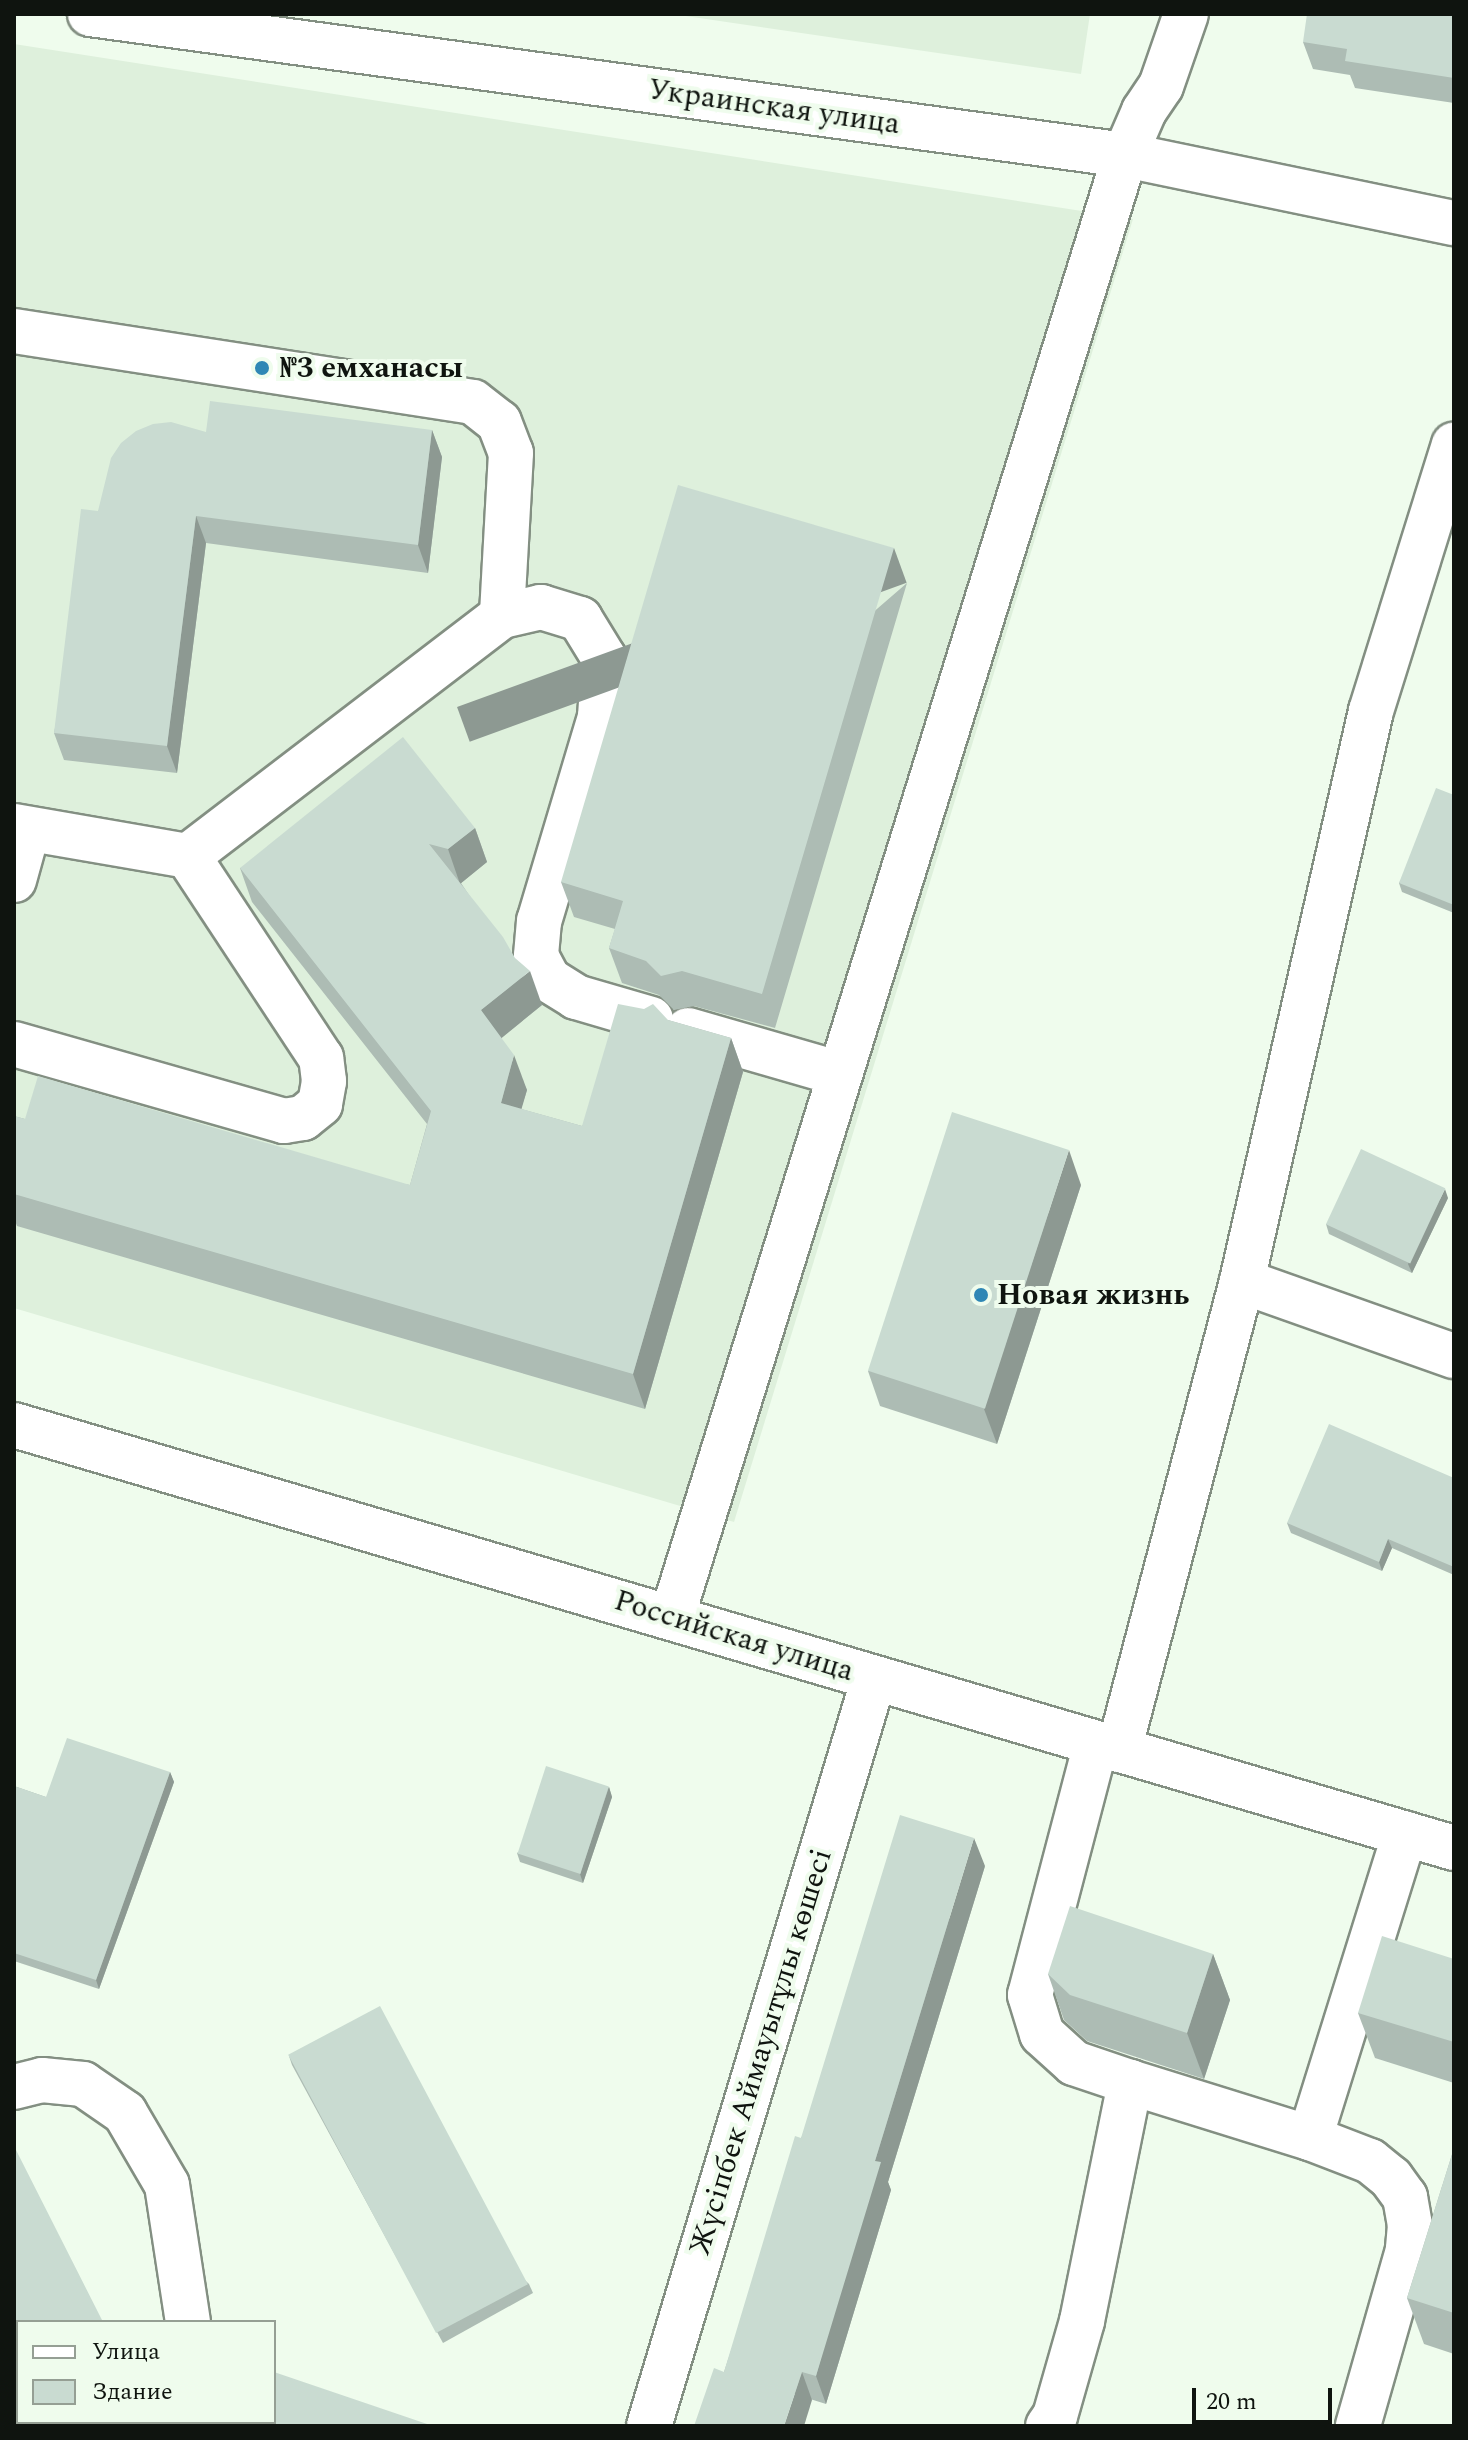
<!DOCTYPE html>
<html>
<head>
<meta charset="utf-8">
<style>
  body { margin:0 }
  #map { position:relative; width:1468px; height:2440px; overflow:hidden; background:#effced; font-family:Spectral,serif }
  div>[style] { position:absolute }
  .built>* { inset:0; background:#def0dc }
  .roads { filter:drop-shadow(2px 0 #838f82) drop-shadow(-2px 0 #838f82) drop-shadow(0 2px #838f82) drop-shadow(0 -2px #838f82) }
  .minor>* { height:44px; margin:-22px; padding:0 22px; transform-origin:22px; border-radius:22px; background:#fff }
  .wall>* { inset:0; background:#adbcb4 }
  .shaded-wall>* { inset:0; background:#8d9992; transform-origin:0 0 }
  .building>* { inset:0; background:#c9dbd1; transform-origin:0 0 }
  .dots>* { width:22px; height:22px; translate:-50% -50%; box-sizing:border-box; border:4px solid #effced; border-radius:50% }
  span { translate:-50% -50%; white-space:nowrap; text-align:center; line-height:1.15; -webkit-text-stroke:8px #effced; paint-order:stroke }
  .street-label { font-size:30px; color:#0f140f }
  .poi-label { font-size:30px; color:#0f140f; font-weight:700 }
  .left { translate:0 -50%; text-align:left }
  .frame { position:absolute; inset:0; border:16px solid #0f140f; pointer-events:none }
  .legend { position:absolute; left:16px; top:2320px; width:260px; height:104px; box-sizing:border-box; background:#effced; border:2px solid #959f94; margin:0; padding:10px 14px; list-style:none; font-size:24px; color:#0f140f }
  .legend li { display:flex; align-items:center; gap:16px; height:40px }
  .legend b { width:40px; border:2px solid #959f94 }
  .scale { position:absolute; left:1192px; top:2388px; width:140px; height:36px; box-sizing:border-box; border:4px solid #0f140f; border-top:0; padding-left:10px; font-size:24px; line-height:28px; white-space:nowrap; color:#0f140f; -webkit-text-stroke:6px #effced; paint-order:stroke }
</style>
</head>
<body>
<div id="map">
  <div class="built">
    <div style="clip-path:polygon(672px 14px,1090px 14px,1081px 74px)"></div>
    <div style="clip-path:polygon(14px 44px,1133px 219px,734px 1522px,14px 1308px)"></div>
  </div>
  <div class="roads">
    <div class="minor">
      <div style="left:90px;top:14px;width:1045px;rotate:7.76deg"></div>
      <div style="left:1125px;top:155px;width:336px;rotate:11.7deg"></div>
      <div style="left:14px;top:331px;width:464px;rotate:8.8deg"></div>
      <div style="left:473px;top:402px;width:33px;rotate:38deg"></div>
      <div style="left:499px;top:422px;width:33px;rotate:69deg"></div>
      <div style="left:511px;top:453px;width:163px;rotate:93.2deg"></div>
      <div style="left:14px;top:826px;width:177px;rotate:9.8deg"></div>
      <div style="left:188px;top:856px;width:395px;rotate:-37.4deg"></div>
      <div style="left:502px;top:616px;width:40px;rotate:-13deg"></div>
      <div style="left:541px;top:607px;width:41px;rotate:17.1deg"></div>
      <div style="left:580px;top:619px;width:46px;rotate:58.4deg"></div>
      <div style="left:604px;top:658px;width:59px;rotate:93.9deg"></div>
      <div style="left:600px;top:717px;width:213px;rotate:106.6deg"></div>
      <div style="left:539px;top:921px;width:35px;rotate:95deg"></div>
      <div style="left:536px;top:956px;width:27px;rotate:62deg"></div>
      <div style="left:549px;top:980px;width:32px;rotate:32deg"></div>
      <div style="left:576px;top:997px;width:78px;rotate:16.3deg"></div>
      <div style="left:14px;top:880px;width:53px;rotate:-74.6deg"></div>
      <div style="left:688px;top:1030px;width:158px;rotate:16.1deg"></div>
      <div style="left:14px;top:1044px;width:281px;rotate:15.9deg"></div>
      <div style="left:284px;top:1121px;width:19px;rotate:-9deg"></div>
      <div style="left:303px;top:1118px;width:22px;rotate:-39deg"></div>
      <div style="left:320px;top:1104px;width:23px;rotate:-80deg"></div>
      <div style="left:324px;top:1081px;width:23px;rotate:-97deg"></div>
      <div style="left:321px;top:1058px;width:242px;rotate:-123.4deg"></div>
      <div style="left:1242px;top:1281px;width:225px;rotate:19.5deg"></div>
      <div style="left:14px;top:1425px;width:1501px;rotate:16.37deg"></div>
      <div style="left:672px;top:1617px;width:1531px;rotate:-72.78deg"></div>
      <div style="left:1125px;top:155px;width:48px;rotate:-66.6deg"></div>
      <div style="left:1144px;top:111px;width:30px;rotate:-56deg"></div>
      <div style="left:1161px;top:86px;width:76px;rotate:-70.9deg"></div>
      <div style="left:1119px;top:1750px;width:485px;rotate:-75.3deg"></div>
      <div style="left:1242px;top:1281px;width:584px;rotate:-77.25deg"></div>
      <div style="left:1371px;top:711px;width:279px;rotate:-72.7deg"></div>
      <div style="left:1130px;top:2082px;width:189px;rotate:17.3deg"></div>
      <div style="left:1310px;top:2138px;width:319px;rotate:-72.7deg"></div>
      <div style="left:14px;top:2087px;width:29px;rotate:-14deg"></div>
      <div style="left:42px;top:2080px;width:41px;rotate:5.6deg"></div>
      <div style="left:83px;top:2084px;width:51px;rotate:34.6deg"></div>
      <div style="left:125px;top:2113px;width:83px;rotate:59.7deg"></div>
      <div style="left:167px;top:2185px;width:139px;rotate:81.3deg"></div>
      <div style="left:1310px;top:2138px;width:64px;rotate:21deg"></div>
      <div style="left:1370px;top:2161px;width:27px;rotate:39deg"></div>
      <div style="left:1391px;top:2178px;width:24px;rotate:54deg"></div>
      <div style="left:1405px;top:2197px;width:28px;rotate:80deg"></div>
      <div style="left:1410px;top:2225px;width:25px;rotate:95deg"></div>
      <div style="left:1408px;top:2250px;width:183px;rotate:105.9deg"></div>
      <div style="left:178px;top:2426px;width:4px;rotate:-76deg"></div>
      <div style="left:649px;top:2426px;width:781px;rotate:-73.26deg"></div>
      <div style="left:1048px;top:2426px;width:12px;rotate:-55deg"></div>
      <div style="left:1055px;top:2416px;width:99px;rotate:-74.1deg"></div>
      <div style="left:1082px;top:2321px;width:244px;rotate:-78.6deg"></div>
      <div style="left:1130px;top:2082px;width:59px;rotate:-161.3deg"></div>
      <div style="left:1074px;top:2063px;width:43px;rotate:-137.8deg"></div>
      <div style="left:1042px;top:2034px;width:41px;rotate:-107.1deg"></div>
      <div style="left:1030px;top:1995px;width:260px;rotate:-75.3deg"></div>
    </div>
  </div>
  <div class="wall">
    <div style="clip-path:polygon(1454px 14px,1454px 103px,1355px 88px,1350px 75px,1313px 69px,1303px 42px)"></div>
    <div style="clip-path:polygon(432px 430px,442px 457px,428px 573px,206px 543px,177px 773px,64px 760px,54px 733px,98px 511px,206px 432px)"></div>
    <div style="clip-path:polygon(907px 583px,775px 1028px,694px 1006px,674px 1010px,659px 995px,622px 983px,609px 948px,615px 929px,574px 917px,561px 882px)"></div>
    <div style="clip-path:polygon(1454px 795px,1454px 913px,1402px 892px,1399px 883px)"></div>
    <div style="clip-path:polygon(475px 828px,487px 862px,461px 883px,542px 1005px,501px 1038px,527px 1090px,521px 1109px,582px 1126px,668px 1020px,731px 1038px,743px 1072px,645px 1409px,17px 1226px,14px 1218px,14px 1116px,25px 1119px,410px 1185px,427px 1124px,252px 902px,240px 868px)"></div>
    <div style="clip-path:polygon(1081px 1185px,997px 1444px,880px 1406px,868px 1371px)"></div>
    <div style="clip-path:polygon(1448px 1198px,1412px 1273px,1329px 1234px,1326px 1224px)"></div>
    <div style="clip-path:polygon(1454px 1478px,1454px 1575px,1392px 1548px,1382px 1571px,1291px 1533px,1287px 1523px)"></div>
    <div style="clip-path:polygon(170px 1772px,174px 1782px,99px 1989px,14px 1961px,14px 1786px,46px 1797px)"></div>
    <div style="clip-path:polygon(609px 1787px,612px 1797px,583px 1883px,520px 1862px,517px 1853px)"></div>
    <div style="clip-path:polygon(985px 1866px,888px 2182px,891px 2190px,826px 2404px,724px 2372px,801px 2138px)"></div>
    <div style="clip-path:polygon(1213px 1954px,1230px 2000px,1204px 2079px,1087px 2041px,1064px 2020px,1048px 1974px)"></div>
    <div style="clip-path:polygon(1454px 1959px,1454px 2083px,1375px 2058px,1358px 2013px)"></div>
    <div style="clip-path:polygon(289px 2056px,529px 2284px,533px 2293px,443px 2343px,292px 2065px)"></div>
    <div style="clip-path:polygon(14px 2146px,18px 2322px,18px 2388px,14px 2380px)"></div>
    <div style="clip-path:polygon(1454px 2148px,1454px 2354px,1424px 2344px,1407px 2298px)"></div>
  </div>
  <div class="shaded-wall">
    <div style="clip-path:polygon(432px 430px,442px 457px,428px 573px,418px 545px)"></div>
    <div style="clip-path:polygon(196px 516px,206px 543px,177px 773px,167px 746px)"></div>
    <div style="left:894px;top:548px;width:37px;height:465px;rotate:70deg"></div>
    <div style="clip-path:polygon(475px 828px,487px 862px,460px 884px,448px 849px)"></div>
    <div style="clip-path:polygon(530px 971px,542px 1005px,493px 1045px,481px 1010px)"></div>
    <div style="clip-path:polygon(731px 1038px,743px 1072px,645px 1409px,633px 1374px)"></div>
    <div style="clip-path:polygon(514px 1055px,527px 1090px,513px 1138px,501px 1103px)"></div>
    <div style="clip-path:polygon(1069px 1150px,1081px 1185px,997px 1444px,984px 1409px)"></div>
    <div style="clip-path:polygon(1445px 1189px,1448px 1198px,1412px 1273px,1408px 1264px)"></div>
    <div style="clip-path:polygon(1388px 1539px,1392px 1548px,1382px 1571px,1379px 1562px)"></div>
    <div style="clip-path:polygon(170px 1772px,174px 1782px,99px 1989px,96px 1980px)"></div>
    <div style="clip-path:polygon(609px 1787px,612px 1797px,583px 1883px,580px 1874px)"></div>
    <div style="clip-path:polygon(974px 1838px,985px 1866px,888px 2182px,891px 2190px,826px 2404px,816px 2376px,875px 2161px)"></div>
    <div style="clip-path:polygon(1213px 1954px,1230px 2000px,1204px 2079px,1187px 2033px)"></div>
    <div style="clip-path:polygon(802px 2372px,812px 2400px,804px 2426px,784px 2426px)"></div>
  </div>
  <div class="building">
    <div style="clip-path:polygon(1307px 14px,1454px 14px,1454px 78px,1345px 61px,1347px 49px,1303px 42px)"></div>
    <div style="clip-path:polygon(210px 401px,432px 430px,418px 545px,196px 516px,167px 746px,54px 733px,81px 509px,98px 511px,111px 458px,121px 443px,136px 431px,153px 424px,171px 422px,206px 432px)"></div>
    <div style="clip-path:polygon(678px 485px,894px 548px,762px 994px,682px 971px,661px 976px,646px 961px,609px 948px,623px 901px,561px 882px)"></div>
    <div style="clip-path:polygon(403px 737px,475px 828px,448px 849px,429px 844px,503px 937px,515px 958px,530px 971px,481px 1010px,514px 1055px,501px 1103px,582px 1126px,618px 1004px,644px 1009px,653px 1004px,668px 1020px,731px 1038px,633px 1374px,14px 1194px,14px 1159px,16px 1153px,14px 1152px,14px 1116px,25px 1119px,38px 1076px,410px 1185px,431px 1111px,240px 868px)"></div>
    <div style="clip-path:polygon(1436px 788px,1454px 795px,1454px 905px,1399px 883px)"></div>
    <div style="left:952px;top:1112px;width:123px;height:272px;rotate:18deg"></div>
    <div style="left:1361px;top:1149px;width:93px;height:83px;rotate:25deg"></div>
    <div style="clip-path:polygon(1329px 1424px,1454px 1478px,1454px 1567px,1388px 1539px,1379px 1562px,1287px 1523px)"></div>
    <div style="clip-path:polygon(67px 1738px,170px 1772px,96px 1980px,14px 1953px,14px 1887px,15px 1883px,14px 1882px,14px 1786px,46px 1797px)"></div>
    <div style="left:546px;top:1766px;width:66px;height:92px;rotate:18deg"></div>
    <div style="clip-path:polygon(900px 1815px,974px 1838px,875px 2161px,881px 2162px,816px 2376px,802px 2372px,784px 2426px,694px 2426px,714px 2368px,724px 2372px,795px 2136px,801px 2138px)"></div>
    <div style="clip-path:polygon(1070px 1906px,1213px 1954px,1187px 2033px,1070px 1995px,1048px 1974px)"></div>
    <div style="clip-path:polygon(1382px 1936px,1454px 1959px,1454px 2042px,1358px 2013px)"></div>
    <div style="left:380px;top:2006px;width:315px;height:104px;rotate:62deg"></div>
    <div style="clip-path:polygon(14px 2146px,103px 2322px,18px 2322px,18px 2381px,14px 2373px)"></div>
    <div style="clip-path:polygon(1454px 2148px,1454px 2313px,1407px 2298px)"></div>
    <div style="clip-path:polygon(274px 2372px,433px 2426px,190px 2426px,192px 2422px,274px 2422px)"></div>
  </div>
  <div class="dots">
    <div style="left:262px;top:368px;background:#2f87b5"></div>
    <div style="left:981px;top:1295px;background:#2f87b5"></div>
  </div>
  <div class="street-label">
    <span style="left:774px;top:107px;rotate:8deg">Украинская улица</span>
    <span style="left:734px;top:1636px;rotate:17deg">Российская улица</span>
    <span style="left:761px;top:2052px;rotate:-73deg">Жүсіпбек Аймауытұлы көшесі</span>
  </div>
  <div class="poi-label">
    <span class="left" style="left:280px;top:368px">№3 емханасы</span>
    <span class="left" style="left:997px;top:1295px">Новая жизнь</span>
  </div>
  <div class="frame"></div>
  <ul class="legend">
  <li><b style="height:10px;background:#fff"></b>Улица</li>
  <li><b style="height:22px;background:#c9dbd1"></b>Здание</li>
  </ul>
  <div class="scale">20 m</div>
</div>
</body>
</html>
